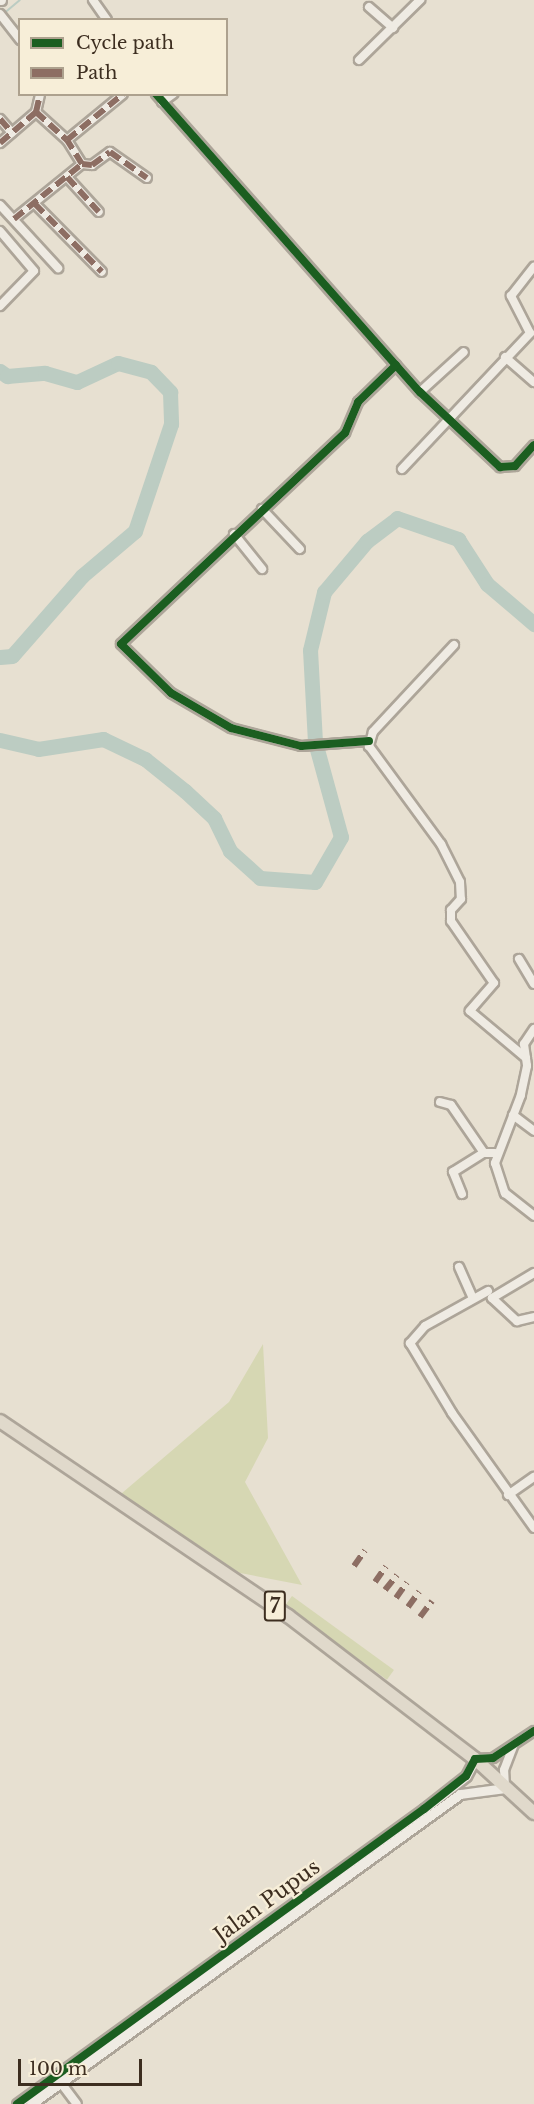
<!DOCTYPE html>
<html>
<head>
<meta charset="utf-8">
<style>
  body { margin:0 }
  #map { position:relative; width:534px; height:2104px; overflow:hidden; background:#e7e0d1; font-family:"Libre Baskerville",serif }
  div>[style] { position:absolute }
  .green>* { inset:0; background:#d6d7b3; transform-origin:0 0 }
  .stream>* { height:2px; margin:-1px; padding:0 1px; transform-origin:1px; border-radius:1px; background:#bcccc2 }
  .river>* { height:15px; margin:-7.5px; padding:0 7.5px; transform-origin:7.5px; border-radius:7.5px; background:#bcccc2 }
  .roads { filter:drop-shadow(2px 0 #ada599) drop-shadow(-2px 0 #ada599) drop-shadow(0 2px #ada599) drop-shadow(0 -2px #ada599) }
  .minor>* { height:8px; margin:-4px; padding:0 4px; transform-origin:4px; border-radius:4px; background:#efebe3 }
  .tertiary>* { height:9px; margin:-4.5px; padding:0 4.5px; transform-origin:4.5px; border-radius:4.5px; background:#efebe3 }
  .trunk>* { height:12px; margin:-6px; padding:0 6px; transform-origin:6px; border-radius:6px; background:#e0d9cb }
  .quiet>* { height:6px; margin-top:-3px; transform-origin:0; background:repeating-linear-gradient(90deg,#8d6e63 0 12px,transparent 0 18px) }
  .cycleway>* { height:8px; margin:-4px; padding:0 4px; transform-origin:4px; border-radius:4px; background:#1b5e20 }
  span { translate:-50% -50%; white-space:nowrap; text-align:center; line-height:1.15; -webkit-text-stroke:4.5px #f7eed8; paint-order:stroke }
  .shield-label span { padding:2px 4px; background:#f7eed8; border:2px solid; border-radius:4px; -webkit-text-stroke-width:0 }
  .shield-label { font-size:20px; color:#3d2e20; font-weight:700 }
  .street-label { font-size:21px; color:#3d2e20 }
  .legend { position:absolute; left:18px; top:18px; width:210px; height:78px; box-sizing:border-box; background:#f7eed8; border:2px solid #ada18e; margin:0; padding:8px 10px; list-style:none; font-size:18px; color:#3d2e20 }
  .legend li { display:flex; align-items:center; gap:12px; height:30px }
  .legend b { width:30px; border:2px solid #ada18e }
  .scale { position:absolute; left:18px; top:2059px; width:124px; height:27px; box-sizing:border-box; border:3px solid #3d2e20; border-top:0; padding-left:8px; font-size:18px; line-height:21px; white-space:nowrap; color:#3d2e20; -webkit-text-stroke:4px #f7eed8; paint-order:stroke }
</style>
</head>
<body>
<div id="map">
  <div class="green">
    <div style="clip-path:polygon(263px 1344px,268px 1438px,245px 1482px,302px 1585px,214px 1568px,115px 1499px,229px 1402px)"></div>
    <div style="left:292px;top:1596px;width:126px;height:12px;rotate:36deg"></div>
  </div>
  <div class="stream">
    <div style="left:2px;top:15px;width:23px;rotate:-40deg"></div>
  </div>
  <div class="river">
    <div style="left:0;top:371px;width:9px;rotate:36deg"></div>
    <div style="left:7px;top:376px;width:38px;rotate:-5deg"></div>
    <div style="left:45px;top:373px;width:33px;rotate:16deg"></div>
    <div style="left:77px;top:382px;width:45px;rotate:-24.9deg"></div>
    <div style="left:118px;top:363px;width:34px;rotate:15deg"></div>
    <div style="left:151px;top:372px;width:28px;rotate:46deg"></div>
    <div style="left:170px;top:392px;width:32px;rotate:88deg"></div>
    <div style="left:171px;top:424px;width:113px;rotate:108.6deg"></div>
    <div style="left:135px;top:531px;width:70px;rotate:139.7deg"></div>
    <div style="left:82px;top:576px;width:106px;rotate:131.2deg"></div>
    <div style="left:12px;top:656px;width:12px;rotate:175deg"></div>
    <div style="left:0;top:740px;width:39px;rotate:13deg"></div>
    <div style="left:38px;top:749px;width:66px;rotate:-8.7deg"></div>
    <div style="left:103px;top:739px;width:47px;rotate:25.5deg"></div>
    <div style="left:145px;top:759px;width:51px;rotate:38.7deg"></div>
    <div style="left:185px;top:791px;width:40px;rotate:43deg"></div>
    <div style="left:214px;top:818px;width:37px;rotate:64deg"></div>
    <div style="left:230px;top:851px;width:40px;rotate:42deg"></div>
    <div style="left:260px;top:878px;width:55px;rotate:4.2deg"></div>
    <div style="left:315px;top:882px;width:52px;rotate:-60deg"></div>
    <div style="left:341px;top:837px;width:98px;rotate:-105.3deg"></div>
    <div style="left:315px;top:742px;width:92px;rotate:-93.1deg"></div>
    <div style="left:310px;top:650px;width:60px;rotate:-76.4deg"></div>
    <div style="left:324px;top:592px;width:67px;rotate:-49.9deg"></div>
    <div style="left:367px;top:541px;width:38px;rotate:-37deg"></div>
    <div style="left:397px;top:518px;width:65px;rotate:19deg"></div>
    <div style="left:458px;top:539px;width:54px;rotate:57.2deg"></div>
    <div style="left:487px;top:584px;width:62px;rotate:40.4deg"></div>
  </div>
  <div class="roads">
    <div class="minor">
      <div style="left:93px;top:0;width:24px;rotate:55deg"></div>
      <div style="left:369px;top:7px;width:32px;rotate:41deg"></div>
      <div style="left:0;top:14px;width:33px;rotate:52deg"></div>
      <div style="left:359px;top:60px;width:86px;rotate:-44.5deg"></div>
      <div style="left:156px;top:94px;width:398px;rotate:48.5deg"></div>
      <div style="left:420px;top:392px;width:110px;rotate:43.2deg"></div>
      <div style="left:500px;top:467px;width:15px;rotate:-4deg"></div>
      <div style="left:515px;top:466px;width:28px;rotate:-48deg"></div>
      <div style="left:162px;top:102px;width:14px;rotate:-36deg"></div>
      <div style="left:36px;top:112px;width:42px;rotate:42.1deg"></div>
      <div style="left:0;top:119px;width:18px;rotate:49deg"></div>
      <div style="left:0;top:143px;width:48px;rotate:-40.7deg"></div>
      <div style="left:36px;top:112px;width:18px;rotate:-77deg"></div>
      <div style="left:82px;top:164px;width:10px;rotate:6deg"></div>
      <div style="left:92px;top:165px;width:22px;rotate:-36deg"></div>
      <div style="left:110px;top:152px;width:45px;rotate:35.1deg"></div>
      <div style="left:67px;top:177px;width:47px;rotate:47.6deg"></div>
      <div style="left:35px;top:204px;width:95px;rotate:45.4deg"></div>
      <div style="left:0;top:205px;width:86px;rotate:47.4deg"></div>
      <div style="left:14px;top:219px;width:87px;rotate:-39deg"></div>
      <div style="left:82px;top:164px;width:28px;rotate:-122deg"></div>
      <div style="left:67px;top:140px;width:72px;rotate:-39.4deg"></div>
      <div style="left:0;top:231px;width:52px;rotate:49.6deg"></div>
      <div style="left:34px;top:271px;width:49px;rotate:134.2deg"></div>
      <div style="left:505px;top:357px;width:38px;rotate:41deg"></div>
      <div style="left:420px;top:392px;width:59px;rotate:-42.3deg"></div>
      <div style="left:402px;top:469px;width:187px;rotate:-46.7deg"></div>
      <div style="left:530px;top:333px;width:42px;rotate:-117.2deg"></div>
      <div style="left:511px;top:296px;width:37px;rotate:-52deg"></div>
      <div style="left:262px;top:509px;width:55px;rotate:46.5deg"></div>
      <div style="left:234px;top:534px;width:45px;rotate:51.3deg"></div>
      <div style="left:454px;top:645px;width:119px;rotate:133deg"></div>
      <div style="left:373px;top:732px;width:15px;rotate:106deg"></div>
      <div style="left:369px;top:746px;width:122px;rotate:53.7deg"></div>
      <div style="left:441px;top:844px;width:42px;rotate:63.4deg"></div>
      <div style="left:460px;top:882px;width:17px;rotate:87deg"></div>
      <div style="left:461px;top:899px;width:15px;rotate:132deg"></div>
      <div style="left:451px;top:910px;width:11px;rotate:90deg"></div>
      <div style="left:451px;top:921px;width:75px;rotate:55.3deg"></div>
      <div style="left:494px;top:983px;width:37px;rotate:131deg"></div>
      <div style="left:470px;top:1011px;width:73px;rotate:40deg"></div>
      <div style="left:369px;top:741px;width:68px;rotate:175.8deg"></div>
      <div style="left:301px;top:746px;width:72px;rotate:-165.6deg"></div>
      <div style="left:231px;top:728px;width:69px;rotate:-149.7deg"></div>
      <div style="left:171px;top:693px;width:70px;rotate:-135.6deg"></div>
      <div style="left:121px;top:644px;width:308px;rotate:-43.3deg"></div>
      <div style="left:345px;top:433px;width:34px;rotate:-67deg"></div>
      <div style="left:358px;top:402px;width:53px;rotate:-44.2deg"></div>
      <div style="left:519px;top:959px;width:29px;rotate:59deg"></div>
      <div style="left:534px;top:1029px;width:18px;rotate:124deg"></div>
      <div style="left:524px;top:1044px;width:22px;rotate:82deg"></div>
      <div style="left:527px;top:1066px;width:30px;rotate:102deg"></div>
      <div style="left:521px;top:1095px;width:73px;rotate:110.9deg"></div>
      <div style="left:495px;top:1163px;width:32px;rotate:72deg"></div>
      <div style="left:505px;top:1193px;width:37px;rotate:38deg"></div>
      <div style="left:440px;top:1102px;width:11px;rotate:15deg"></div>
      <div style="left:451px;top:1105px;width:58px;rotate:55.5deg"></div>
      <div style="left:513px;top:1115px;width:26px;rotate:37deg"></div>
      <div style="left:462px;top:1194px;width:24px;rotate:-112deg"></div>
      <div style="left:453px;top:1172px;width:36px;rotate:-32deg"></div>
      <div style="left:484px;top:1153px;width:11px"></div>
      <div style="left:459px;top:1267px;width:34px;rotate:66deg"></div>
      <div style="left:534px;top:1273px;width:49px;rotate:149.2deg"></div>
      <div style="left:492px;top:1298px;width:34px;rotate:43deg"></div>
      <div style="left:517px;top:1321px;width:17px;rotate:-13deg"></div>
      <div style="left:488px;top:1291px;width:72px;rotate:150.9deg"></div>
      <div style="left:425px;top:1326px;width:23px;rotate:131deg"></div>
      <div style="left:410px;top:1343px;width:82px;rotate:59deg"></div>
      <div style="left:452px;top:1413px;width:141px;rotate:54.5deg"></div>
      <div style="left:508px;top:1495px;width:32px;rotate:-35deg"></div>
      <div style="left:475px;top:1759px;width:18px;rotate:-3deg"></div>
      <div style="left:493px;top:1758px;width:49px;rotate:-33.4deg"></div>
      <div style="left:505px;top:1787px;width:17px;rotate:-93deg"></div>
      <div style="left:504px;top:1770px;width:26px;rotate:-69deg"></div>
      <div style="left:58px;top:2079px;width:31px;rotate:53deg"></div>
    </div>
    <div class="tertiary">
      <div style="left:0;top:0;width:1px"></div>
      <div style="left:17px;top:2104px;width:503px;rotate:-35.94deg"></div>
      <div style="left:424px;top:1809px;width:53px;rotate:-38.2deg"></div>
      <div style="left:466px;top:1776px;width:19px;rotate:-62deg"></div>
      <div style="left:31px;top:2104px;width:529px;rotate:-35.85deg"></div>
      <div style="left:460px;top:1794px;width:45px;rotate:-7.6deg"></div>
    </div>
    <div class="trunk">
      <div style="left:0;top:1421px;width:348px;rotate:34.1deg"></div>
      <div style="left:288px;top:1616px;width:235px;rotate:37.4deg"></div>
      <div style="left:475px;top:1759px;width:80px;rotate:42.5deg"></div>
    </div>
  </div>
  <div class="quiet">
    <div style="left:36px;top:112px;width:42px;rotate:42.1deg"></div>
    <div style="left:0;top:119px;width:18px;rotate:49deg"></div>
    <div style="left:0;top:143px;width:48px;rotate:-40.7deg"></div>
    <div style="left:36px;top:112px;width:18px;rotate:-77deg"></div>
    <div style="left:82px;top:164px;width:10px;rotate:6deg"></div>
    <div style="left:92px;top:165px;width:22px;rotate:-36deg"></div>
    <div style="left:110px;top:152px;width:45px;rotate:35.1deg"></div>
    <div style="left:67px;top:177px;width:47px;rotate:47.6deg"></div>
    <div style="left:35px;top:204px;width:95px;rotate:45.4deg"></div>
    <div style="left:14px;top:219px;width:87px;rotate:-39deg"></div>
    <div style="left:82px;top:164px;width:28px;rotate:-122deg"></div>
    <div style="left:67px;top:140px;width:72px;rotate:-39.4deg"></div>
    <div style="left:354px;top:1566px;width:19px;rotate:-55deg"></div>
    <div style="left:375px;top:1582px;width:19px;rotate:-55deg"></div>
    <div style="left:385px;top:1590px;width:19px;rotate:-51deg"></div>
    <div style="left:396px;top:1598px;width:19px;rotate:-55deg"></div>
    <div style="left:408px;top:1607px;width:19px;rotate:-54deg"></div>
    <div style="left:420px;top:1617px;width:20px;rotate:-53deg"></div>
  </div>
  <div class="cycleway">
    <div style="left:156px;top:94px;width:398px;rotate:48.5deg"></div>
    <div style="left:420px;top:392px;width:110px;rotate:43.2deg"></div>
    <div style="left:500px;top:467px;width:15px;rotate:-4deg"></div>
    <div style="left:515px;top:466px;width:28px;rotate:-48deg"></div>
    <div style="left:369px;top:741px;width:68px;rotate:175.8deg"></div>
    <div style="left:301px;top:746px;width:72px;rotate:-165.6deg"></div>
    <div style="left:231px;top:728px;width:69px;rotate:-149.7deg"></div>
    <div style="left:171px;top:693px;width:70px;rotate:-135.6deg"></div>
    <div style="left:121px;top:644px;width:308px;rotate:-43.3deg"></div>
    <div style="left:345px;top:433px;width:34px;rotate:-67deg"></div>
    <div style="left:358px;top:402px;width:53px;rotate:-44.2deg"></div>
    <div style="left:17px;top:2104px;width:503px;rotate:-35.94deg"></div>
    <div style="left:424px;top:1809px;width:53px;rotate:-38.2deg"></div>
    <div style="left:466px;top:1776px;width:19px;rotate:-62deg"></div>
    <div style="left:475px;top:1759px;width:18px;rotate:-3deg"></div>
    <div style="left:493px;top:1758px;width:49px;rotate:-33.4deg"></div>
  </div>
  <div class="shield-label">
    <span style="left:275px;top:1606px">7</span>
  </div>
  <div class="street-label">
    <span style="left:267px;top:1901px;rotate:-36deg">Jalan Pupus</span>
  </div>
  <ul class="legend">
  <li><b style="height:8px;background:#1b5e20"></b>Cycle path</li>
  <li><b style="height:8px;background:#8d6e63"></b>Path</li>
  </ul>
  <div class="scale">100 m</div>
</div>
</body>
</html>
